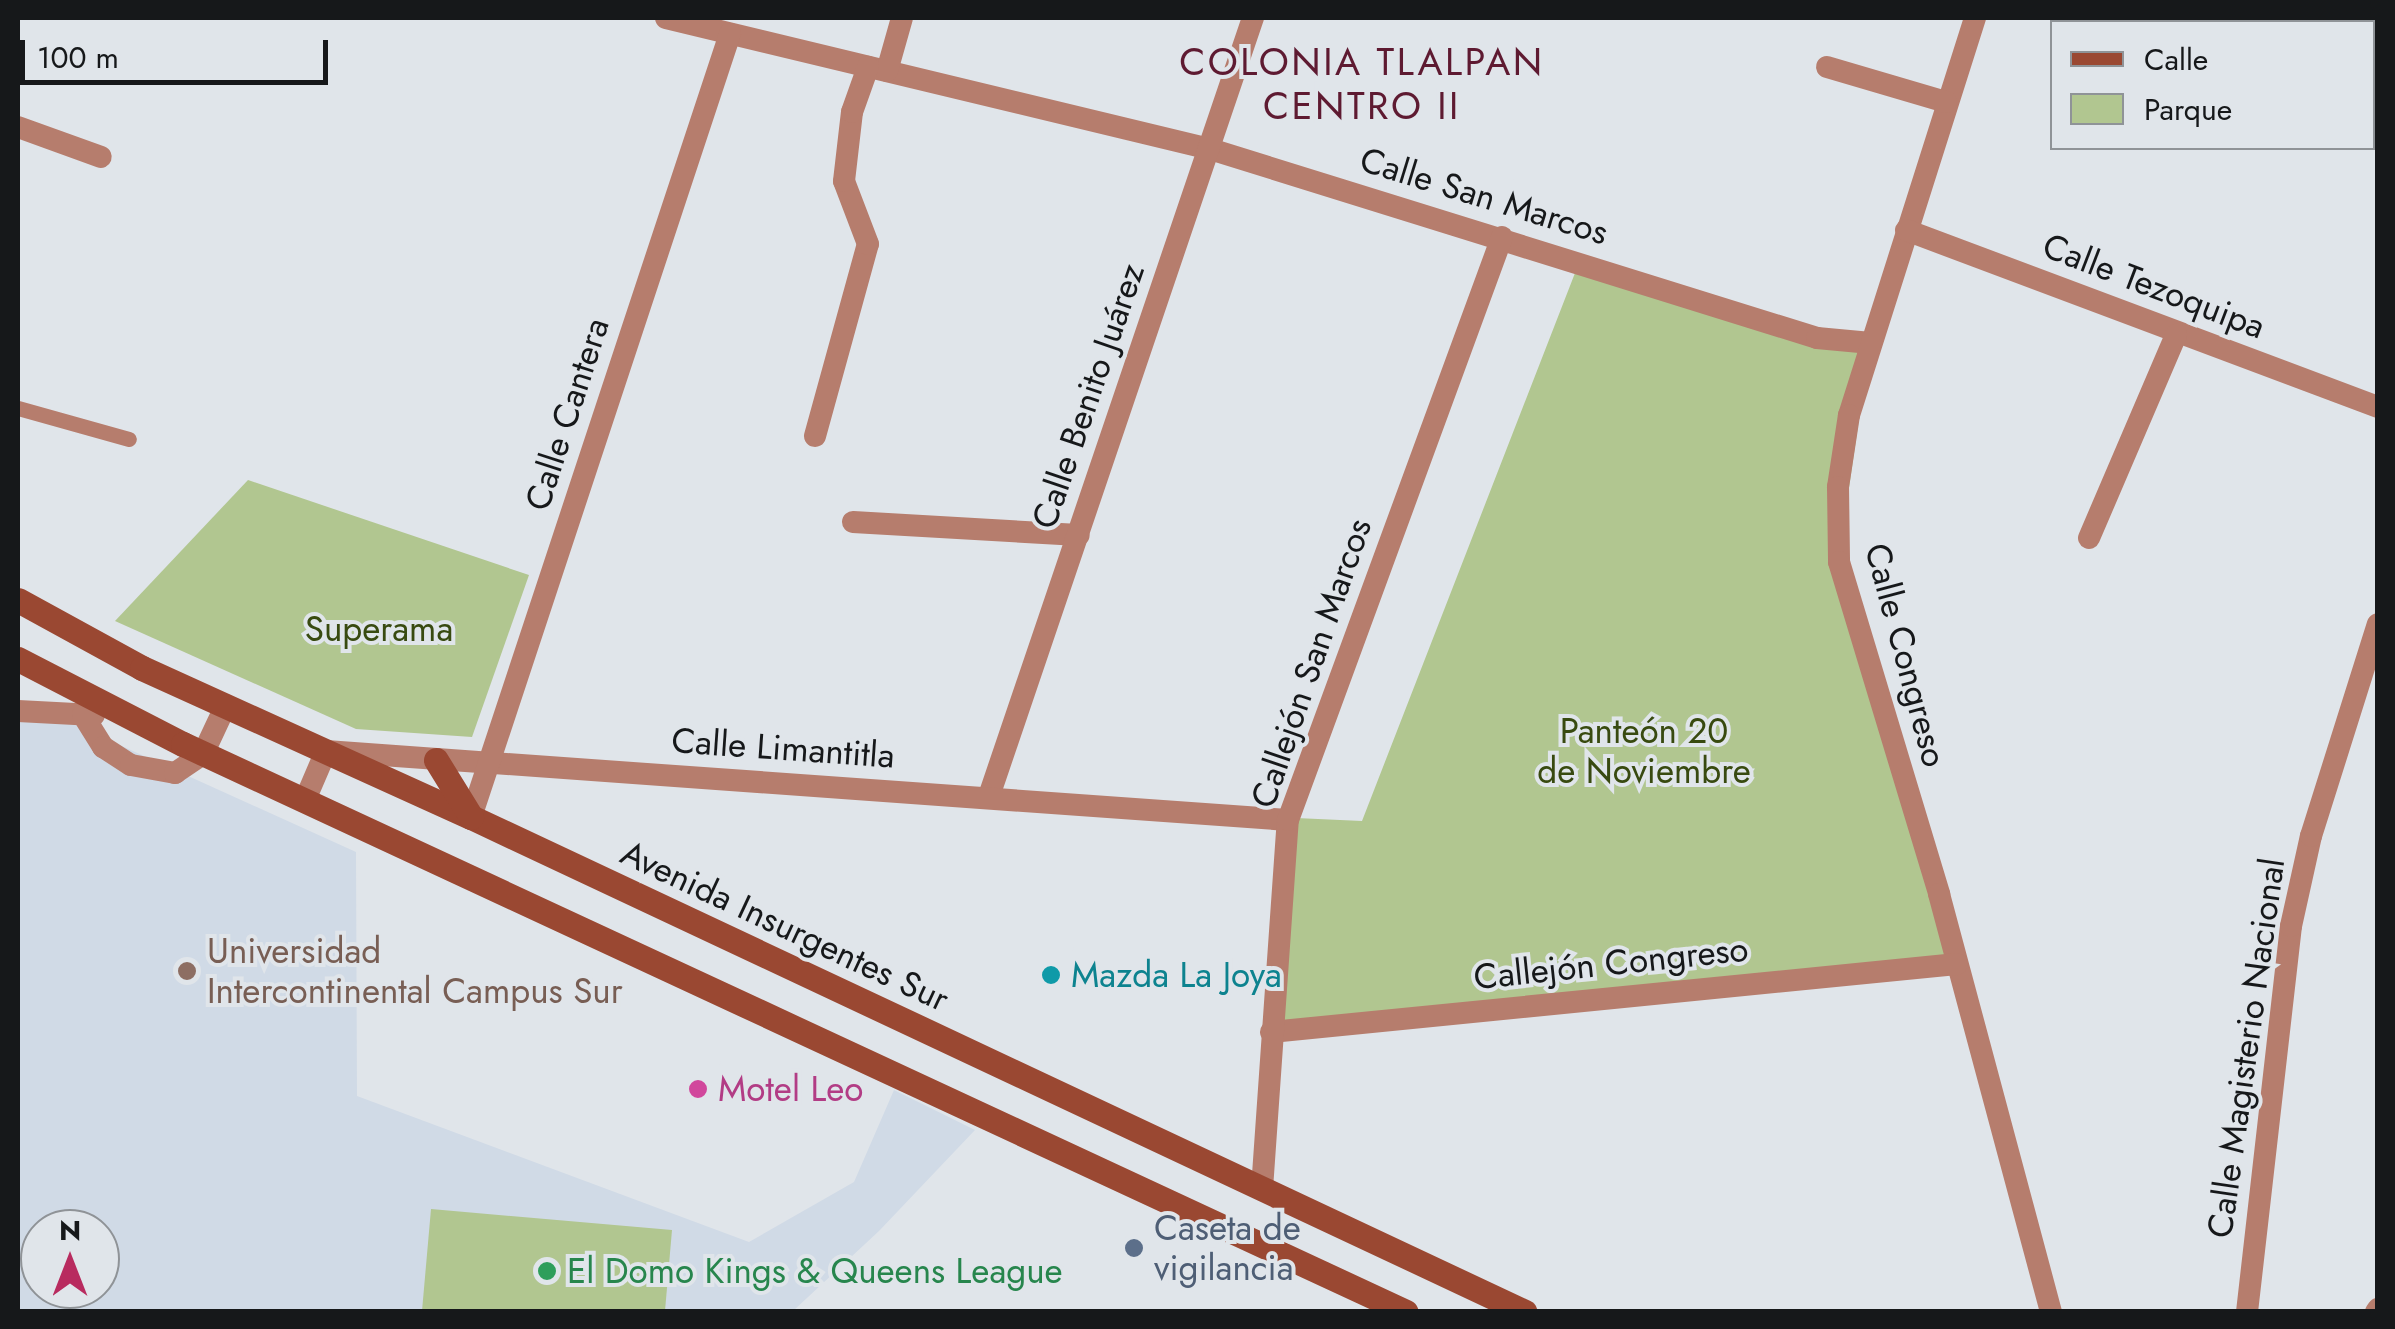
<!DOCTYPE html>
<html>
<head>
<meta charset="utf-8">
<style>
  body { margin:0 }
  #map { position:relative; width:2395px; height:1329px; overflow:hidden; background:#e0e5ea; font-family:Jost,sans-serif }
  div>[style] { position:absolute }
  .built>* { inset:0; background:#d0dae6 }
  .green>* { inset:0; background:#b1c690 }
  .pedestrian>* { height:15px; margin:-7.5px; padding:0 7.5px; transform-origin:7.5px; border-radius:7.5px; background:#b67d6d }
  .minor>* { height:22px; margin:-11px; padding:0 11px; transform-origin:11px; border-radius:11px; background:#b67d6d }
  .secondary>* { height:25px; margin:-12.5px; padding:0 12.5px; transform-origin:12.5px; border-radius:12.5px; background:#9a4832 }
  .dots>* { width:28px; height:28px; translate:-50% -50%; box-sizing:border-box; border:5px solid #e0e5ea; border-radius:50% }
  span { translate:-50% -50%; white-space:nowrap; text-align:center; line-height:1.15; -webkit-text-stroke:8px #e0e5ea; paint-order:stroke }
  .street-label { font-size:35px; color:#16181a }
  .park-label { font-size:35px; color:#384a10 }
  .education-label { font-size:35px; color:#785e54 }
  .left { translate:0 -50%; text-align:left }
  .culture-label { font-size:35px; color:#0d838f }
  .hotel-label { font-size:35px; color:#b23c85 }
  .service-label { font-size:35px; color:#4e5e75 }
  .leisure-label { font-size:35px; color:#27864d }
  .neighbourhood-label { font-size:38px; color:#5e1a31; letter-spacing:2.5px }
  .frame { position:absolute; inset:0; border:20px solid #16181a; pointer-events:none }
  .legend { position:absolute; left:2050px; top:20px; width:325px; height:130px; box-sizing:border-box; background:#e0e5ea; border:2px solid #8f9397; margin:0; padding:12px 18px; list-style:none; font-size:30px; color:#16181a }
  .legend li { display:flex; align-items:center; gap:20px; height:50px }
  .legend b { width:50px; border:2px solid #8f9397 }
  .north { position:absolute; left:20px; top:1209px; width:100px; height:100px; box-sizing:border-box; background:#e0e5ea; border:2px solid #8f9397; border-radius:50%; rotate:0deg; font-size:28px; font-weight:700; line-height:40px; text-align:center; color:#16181a }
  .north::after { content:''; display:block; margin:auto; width:35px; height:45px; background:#b82b5f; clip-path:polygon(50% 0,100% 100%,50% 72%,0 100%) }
  .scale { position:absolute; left:20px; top:40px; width:308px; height:45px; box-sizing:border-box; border:5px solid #16181a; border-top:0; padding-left:12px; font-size:30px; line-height:35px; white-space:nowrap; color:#16181a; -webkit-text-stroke:8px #e0e5ea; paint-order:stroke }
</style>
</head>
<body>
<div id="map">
  <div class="built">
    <div style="clip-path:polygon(evenodd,18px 711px,49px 713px,356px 852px,357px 1096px,749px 1242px,854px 1182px,894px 1090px,975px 1130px,879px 1231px,793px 1311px,18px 1312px,18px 711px,40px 1229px,100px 1229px,100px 1289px,40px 1289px,40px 1229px)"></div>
  </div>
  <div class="green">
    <div style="clip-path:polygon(1575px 273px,1869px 350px,1838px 564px,1954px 959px,1279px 1026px,1296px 818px,1362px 821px)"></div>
    <div style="clip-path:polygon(248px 480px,529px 575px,472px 737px,356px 729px,115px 621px)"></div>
    <div style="clip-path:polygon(431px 1209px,672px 1230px,665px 1311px,422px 1311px)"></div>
  </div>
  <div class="pedestrian">
    <div style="left:18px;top:408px;width:115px;rotate:15.6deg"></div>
  </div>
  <div class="minor">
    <div style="left:666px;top:18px;width:560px;rotate:13.54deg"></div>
    <div style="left:1210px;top:149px;width:636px;rotate:17.29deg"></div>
    <div style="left:1817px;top:338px;width:54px;rotate:5.3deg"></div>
    <div style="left:1975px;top:18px;width:417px;rotate:107.6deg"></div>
    <div style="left:1849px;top:415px;width:73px;rotate:98.7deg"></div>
    <div style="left:1838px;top:487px;width:75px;rotate:89.2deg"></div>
    <div style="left:1839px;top:562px;width:347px;rotate:73.2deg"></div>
    <div style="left:1939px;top:894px;width:433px;rotate:75deg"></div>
    <div style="left:1827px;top:67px;width:124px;rotate:16.4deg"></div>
    <div style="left:887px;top:71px;width:55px;rotate:-74.2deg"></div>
    <div style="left:18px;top:127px;width:88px;rotate:19.9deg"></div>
    <div style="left:1906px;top:230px;width:504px;rotate:20.56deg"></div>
    <div style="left:815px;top:436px;width:199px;rotate:-74.6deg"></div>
    <div style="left:868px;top:244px;width:67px;rotate:-110.9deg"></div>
    <div style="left:844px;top:181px;width:69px;rotate:-83.4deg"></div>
    <div style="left:852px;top:112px;width:48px;rotate:-70.4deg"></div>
    <div style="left:853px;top:522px;width:226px;rotate:3.3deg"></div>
    <div style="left:2089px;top:538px;width:221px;rotate:-66.8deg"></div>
    <div style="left:18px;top:711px;width:76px;rotate:3deg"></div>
    <div style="left:83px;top:715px;width:38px;rotate:58deg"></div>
    <div style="left:103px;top:747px;width:33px;rotate:33deg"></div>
    <div style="left:131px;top:765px;width:45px;rotate:10.3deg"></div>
    <div style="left:175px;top:773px;width:34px;rotate:-34deg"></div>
    <div style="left:203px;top:754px;width:54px;rotate:-64.9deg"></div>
    <div style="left:989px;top:796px;width:822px;rotate:-71.26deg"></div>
    <div style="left:305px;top:800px;width:53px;rotate:-66.8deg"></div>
    <div style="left:326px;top:751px;width:964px;rotate:4.1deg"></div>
    <div style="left:471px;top:817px;width:825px;rotate:-71.7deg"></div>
    <div style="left:1271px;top:1032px;width:689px;rotate:-5.66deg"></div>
    <div style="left:1262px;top:1189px;width:370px;rotate:-86deg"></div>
    <div style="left:1288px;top:820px;width:621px;rotate:-69.84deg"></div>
    <div style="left:2247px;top:1312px;width:388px;rotate:-83.5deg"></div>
    <div style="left:2291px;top:926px;width:92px;rotate:-77.5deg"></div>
    <div style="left:2311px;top:836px;width:222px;rotate:-72.5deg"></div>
    <div style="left:2376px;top:1312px;width:4px;rotate:-56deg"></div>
  </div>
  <div class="secondary">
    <div style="left:18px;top:600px;width:141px;rotate:28.7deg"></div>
    <div style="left:142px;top:668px;width:361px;rotate:24.4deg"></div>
    <div style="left:471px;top:817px;width:1164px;rotate:25.16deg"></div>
    <div style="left:18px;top:659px;width:186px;rotate:27.3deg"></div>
    <div style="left:183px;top:744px;width:1348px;rotate:24.91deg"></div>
    <div style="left:436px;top:760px;width:67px;rotate:58.4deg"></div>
  </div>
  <div class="dots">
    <div style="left:187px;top:971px;background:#8d6e63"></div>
    <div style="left:1051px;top:975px;background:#0f9aa8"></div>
    <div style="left:698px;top:1089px;background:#d1479c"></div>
    <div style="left:1134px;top:1248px;background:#5c6f8a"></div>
    <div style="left:547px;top:1271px;background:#2e9e5b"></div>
  </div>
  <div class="street-label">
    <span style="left:1484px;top:196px;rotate:17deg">Calle San Marcos</span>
    <span style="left:2154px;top:286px;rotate:21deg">Calle Tezoquipa</span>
    <span style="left:1088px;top:396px;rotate:-71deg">Calle Benito Juárez</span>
    <span style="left:567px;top:414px;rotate:-72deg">Calle Cantera</span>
    <span style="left:1906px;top:655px;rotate:75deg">Calle Congreso</span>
    <span style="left:1311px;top:663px;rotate:-71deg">Callejón San Marcos</span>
    <span style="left:783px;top:748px;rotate:4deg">Calle Limantitla</span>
    <span style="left:785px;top:926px;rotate:25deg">Avenida Insurgentes Sur</span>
    <span style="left:1611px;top:963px;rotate:-6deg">Callejón Congreso</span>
    <span style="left:2246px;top:1048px;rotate:-82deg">Calle Magisterio Nacional</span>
  </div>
  <div class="park-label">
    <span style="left:379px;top:629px">Superama</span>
    <span style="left:1644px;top:751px">Panteón 20<br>de Noviembre</span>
  </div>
  <div class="education-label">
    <span class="left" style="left:207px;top:971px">Universidad<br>Intercontinental Campus Sur</span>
  </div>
  <div class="culture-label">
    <span class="left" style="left:1071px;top:975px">Mazda La Joya</span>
  </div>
  <div class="hotel-label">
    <span class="left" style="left:718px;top:1089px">Motel Leo</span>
  </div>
  <div class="service-label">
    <span class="left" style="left:1154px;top:1248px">Caseta de<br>vigilancia</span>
  </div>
  <div class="leisure-label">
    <span class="left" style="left:567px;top:1271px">El Domo Kings &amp; Queens League</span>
  </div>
  <div class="neighbourhood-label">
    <span style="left:1362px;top:84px">COLONIA TLALPAN<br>CENTRO II</span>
  </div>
  <div class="frame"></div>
  <ul class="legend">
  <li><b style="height:12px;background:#9a4832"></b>Calle</li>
  <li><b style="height:28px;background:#b1c690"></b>Parque</li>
  </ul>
  <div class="north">N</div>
  <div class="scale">100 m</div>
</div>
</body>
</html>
